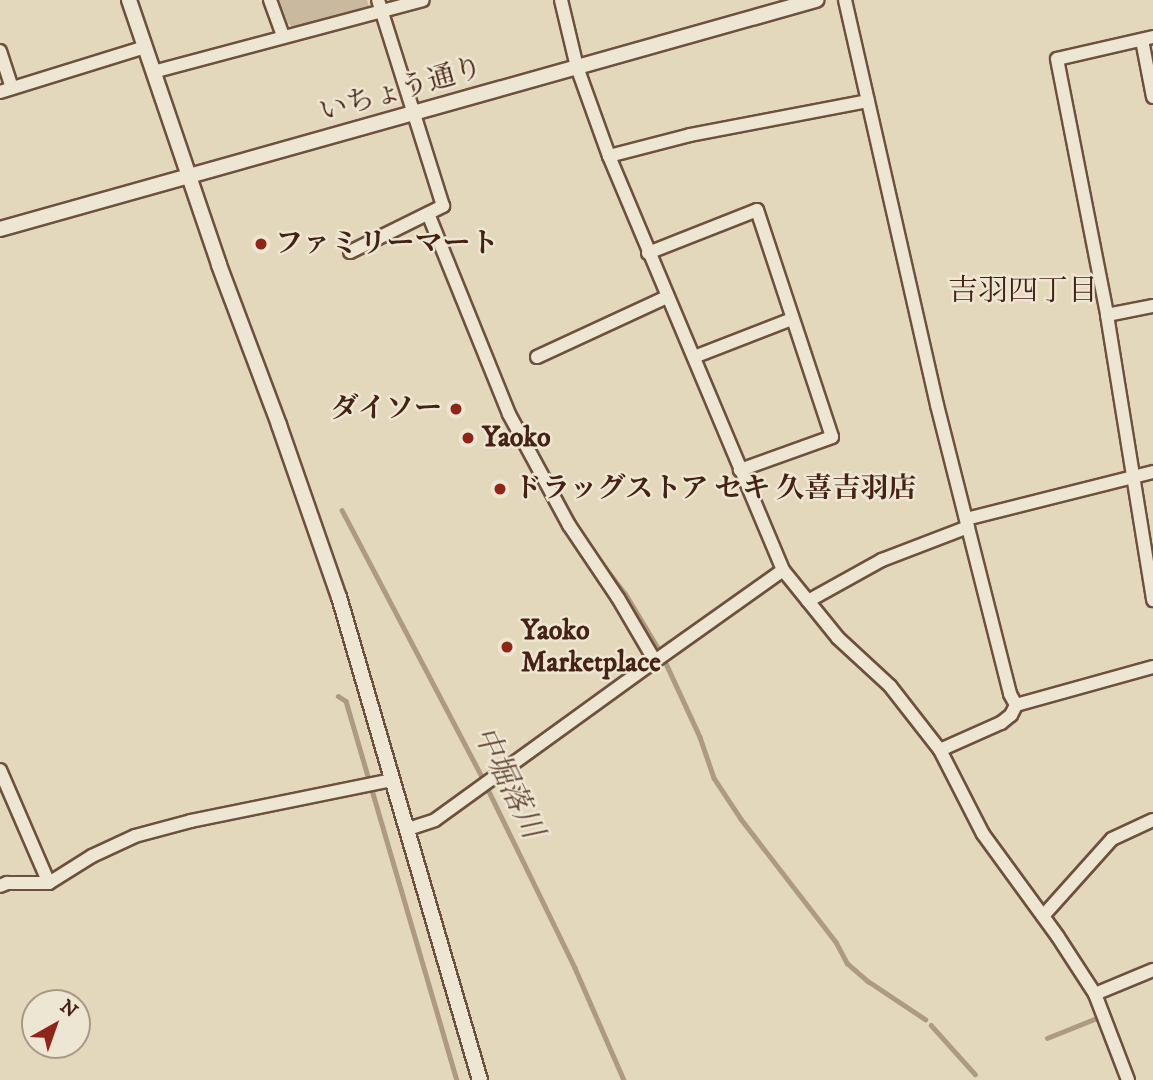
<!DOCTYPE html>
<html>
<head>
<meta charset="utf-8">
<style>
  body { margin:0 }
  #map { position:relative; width:1153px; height:1080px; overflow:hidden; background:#e4d8bc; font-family:"IM FELL DW Pica","Noto Serif JP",serif }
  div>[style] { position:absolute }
  .green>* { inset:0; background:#c9b99f }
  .stream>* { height:4.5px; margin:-2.25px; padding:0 2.25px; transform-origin:2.25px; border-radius:2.25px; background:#ae9a83 }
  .roads { filter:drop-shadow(2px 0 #6e503e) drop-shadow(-2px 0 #6e503e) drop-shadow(0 2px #6e503e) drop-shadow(0 -2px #6e503e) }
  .minor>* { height:12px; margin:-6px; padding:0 6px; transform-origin:6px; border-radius:6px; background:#ede6d3 }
  .tertiary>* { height:14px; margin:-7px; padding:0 7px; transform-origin:7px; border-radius:7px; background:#ede6d3 }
  .dots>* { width:19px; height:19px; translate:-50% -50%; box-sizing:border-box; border:4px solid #ede6d3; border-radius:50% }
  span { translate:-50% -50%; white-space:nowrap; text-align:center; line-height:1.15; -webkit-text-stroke:5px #ede6d3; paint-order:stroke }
  .street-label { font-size:28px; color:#462214 }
  .poi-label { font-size:28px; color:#462214; font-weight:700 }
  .left { translate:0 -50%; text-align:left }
  .right { translate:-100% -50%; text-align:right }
  .neighbourhood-label { font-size:30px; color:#462214 }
  .water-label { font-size:30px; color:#654635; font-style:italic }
  .north { position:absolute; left:21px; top:989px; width:70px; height:70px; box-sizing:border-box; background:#ede6d3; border:2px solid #aa9887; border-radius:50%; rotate:40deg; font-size:19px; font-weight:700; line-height:28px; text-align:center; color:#462214 }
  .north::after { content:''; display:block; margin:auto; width:24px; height:32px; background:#8f2418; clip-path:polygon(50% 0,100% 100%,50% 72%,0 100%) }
</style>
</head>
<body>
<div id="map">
  <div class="green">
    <div style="clip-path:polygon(279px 0,367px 0,369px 6px,366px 10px,293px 28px,288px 23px)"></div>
  </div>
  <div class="stream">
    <div style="left:553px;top:482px;width:55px;rotate:61.6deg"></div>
    <div style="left:342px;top:510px;width:301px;rotate:62.3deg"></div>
    <div style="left:482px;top:777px;width:212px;rotate:64deg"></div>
    <div style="left:575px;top:968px;width:122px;rotate:66.4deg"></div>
    <div style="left:602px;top:563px;width:38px;rotate:53deg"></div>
    <div style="left:625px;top:593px;width:70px;rotate:59deg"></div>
    <div style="left:664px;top:659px;width:86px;rotate:65.2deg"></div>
    <div style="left:700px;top:737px;width:43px;rotate:71.1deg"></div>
    <div style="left:714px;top:778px;width:49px;rotate:56.6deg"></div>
    <div style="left:741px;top:819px;width:155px;rotate:52.3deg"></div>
    <div style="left:836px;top:942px;width:24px;rotate:62deg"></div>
    <div style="left:847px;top:963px;width:28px;rotate:41deg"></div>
    <div style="left:868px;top:981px;width:69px;rotate:33.7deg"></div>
    <div style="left:338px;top:696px;width:9px;rotate:32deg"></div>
    <div style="left:346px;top:701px;width:395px;rotate:73.7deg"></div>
    <div style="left:931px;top:1025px;width:66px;rotate:48.1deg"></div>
    <div style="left:1047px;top:1038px;width:54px;rotate:-21.8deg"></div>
  </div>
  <div class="roads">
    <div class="minor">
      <div style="left:270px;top:0;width:37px;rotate:70deg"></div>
      <div style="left:561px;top:0;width:69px;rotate:76.6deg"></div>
      <div style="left:577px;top:67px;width:95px;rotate:70.2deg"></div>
      <div style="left:609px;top:156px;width:449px;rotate:67.2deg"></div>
      <div style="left:783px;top:570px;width:87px;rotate:51deg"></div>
      <div style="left:838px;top:638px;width:71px;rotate:42.7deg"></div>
      <div style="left:890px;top:686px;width:81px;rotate:52deg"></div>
      <div style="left:940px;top:750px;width:94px;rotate:62.9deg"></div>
      <div style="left:983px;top:834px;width:127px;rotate:53.9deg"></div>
      <div style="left:1058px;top:937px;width:68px;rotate:57deg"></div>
      <div style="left:1095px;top:994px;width:92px;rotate:69deg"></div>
      <div style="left:845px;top:0;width:415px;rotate:77.2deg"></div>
      <div style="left:937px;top:405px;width:298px;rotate:75.8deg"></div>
      <div style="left:1010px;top:694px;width:13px;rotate:61deg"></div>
      <div style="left:1153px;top:37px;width:98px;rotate:167.1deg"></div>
      <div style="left:1057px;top:59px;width:261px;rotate:78.9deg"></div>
      <div style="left:1107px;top:315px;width:289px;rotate:80.8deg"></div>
      <div style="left:1142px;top:40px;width:58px;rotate:79.1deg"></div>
      <div style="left:0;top:51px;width:39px;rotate:72deg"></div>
      <div style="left:153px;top:72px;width:279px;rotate:-14.9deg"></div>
      <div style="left:0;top:92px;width:152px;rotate:-17.2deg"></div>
      <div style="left:609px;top:156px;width:84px;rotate:-14.5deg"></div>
      <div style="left:690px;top:135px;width:181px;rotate:-10.8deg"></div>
      <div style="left:350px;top:252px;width:104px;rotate:-26.3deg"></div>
      <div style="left:443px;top:206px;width:216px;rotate:-107.5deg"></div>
      <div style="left:648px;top:253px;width:117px;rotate:-21.5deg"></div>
      <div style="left:757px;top:210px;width:239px;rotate:71.7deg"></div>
      <div style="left:832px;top:437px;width:98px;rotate:160.3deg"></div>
      <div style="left:1107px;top:315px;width:47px;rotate:-11.1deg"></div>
      <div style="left:537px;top:357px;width:143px;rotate:-24.8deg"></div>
      <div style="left:694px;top:357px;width:105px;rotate:-21.2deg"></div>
      <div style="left:966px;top:519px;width:193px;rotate:-14.1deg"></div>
      <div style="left:808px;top:601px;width:85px;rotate:-29deg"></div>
      <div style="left:882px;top:560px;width:92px;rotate:-21deg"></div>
      <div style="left:655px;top:661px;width:157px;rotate:-35.4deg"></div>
      <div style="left:1016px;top:705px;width:142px;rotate:-15.5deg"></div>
      <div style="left:940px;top:750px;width:67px;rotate:-23.9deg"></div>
      <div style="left:1001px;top:723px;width:13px;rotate:-39deg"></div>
      <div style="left:1011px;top:715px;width:11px;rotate:-63deg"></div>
      <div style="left:0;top:770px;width:123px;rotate:66.6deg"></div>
      <div style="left:408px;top:829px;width:28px;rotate:-18deg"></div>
      <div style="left:435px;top:820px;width:271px;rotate:-35.9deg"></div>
      <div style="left:655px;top:661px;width:73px;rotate:-120.4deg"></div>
      <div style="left:618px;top:598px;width:88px;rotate:-123.9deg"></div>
      <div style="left:569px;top:525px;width:126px;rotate:-118.4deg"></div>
      <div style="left:509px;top:414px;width:216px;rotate:-112deg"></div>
      <div style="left:0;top:886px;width:8px;rotate:-23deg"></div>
      <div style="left:7px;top:883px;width:42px"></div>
      <div style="left:49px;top:883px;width:51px;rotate:-32.1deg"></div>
      <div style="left:92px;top:856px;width:47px;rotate:-24.9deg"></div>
      <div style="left:135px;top:836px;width:58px;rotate:-15deg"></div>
      <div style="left:191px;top:821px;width:206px;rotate:-11.5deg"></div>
      <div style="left:1043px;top:916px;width:103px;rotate:-48.1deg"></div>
      <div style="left:1112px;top:839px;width:45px;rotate:-24.9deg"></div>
      <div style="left:1095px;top:994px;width:63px;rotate:-22.5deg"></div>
    </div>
    <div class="tertiary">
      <div style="left:129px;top:0;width:280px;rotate:71.2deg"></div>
      <div style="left:219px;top:265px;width:171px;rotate:69.4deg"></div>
      <div style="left:279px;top:425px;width:182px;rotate:70.8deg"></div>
      <div style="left:339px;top:597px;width:503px;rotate:73.73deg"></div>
      <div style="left:0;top:229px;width:848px;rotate:-15.68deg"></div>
    </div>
  </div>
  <div class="dots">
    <div style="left:261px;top:244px;background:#8f2418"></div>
    <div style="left:456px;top:409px;background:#8f2418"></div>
    <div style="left:468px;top:438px;background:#8f2418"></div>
    <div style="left:500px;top:489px;background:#8f2418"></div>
    <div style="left:507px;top:647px;background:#8f2418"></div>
  </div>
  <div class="street-label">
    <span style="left:401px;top:90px;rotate:-16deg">いちょう通り</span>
  </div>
  <div class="poi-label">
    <span class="left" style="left:275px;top:244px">ファミリーマート</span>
    <span class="right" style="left:442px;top:409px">ダイソー</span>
    <span class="left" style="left:482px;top:438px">Yaoko</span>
    <span class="left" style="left:514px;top:489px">ドラッグストア セキ 久喜吉羽店</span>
    <span class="left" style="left:521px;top:647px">Yaoko<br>Marketplace</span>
  </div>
  <div class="neighbourhood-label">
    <span style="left:1023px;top:292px">吉羽四丁目</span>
  </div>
  <div class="water-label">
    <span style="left:507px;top:783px;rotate:64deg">中堀落川</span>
  </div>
  <div class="north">N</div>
</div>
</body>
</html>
